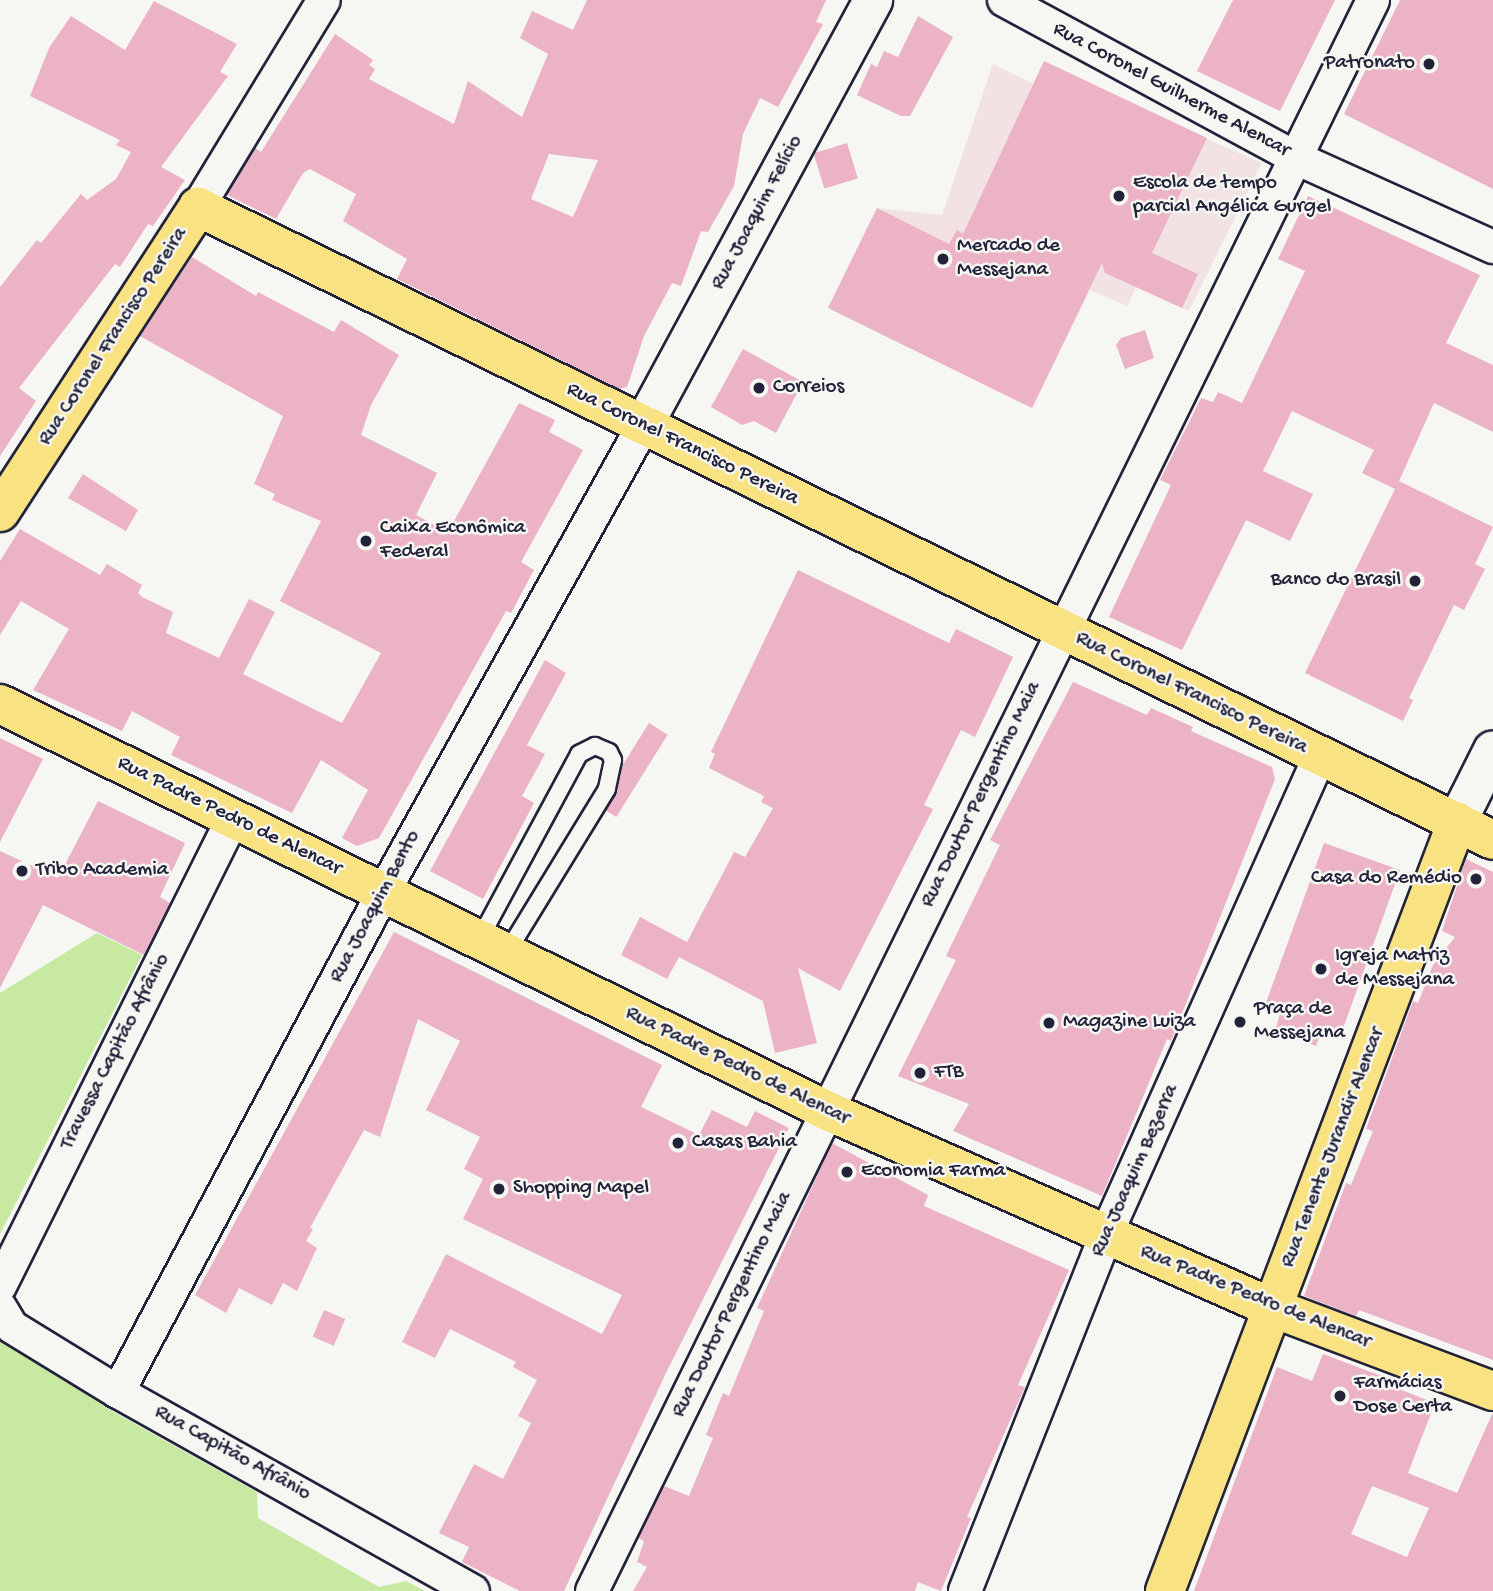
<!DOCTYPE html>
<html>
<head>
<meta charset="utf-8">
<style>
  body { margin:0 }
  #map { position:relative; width:1493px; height:1591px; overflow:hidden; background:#f6f6f2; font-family:"Gochi Hand",sans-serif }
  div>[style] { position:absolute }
  .built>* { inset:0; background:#f3e2e4 }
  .green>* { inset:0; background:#c7e9a2 }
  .building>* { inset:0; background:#ebb3c5; transform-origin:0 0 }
  .roads { filter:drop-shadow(2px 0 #22223b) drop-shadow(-2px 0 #22223b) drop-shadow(0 2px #22223b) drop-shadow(0 -2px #22223b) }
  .lane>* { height:16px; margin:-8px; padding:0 8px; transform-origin:8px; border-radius:8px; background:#f6f6f2 }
  .street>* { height:32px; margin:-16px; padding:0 16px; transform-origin:16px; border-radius:16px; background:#f6f6f2 }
  .secondary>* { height:38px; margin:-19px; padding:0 19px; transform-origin:19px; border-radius:19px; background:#f6f6f2 }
  .primary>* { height:38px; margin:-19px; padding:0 19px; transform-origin:19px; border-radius:19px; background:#f8e281 }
  .dots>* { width:19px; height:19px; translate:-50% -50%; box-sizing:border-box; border:4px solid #f6f6f2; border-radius:50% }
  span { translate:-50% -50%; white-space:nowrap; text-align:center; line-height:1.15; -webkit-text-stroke:5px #f6f6f2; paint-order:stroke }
  .poi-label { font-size:21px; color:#22223b }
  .right { translate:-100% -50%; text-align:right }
  .left { translate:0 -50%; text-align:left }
  .street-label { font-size:21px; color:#22223b }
</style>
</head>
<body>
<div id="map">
  <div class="built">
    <div style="clip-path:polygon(993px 64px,1034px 84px,1050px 70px,1262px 163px,1189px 311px,1136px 287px,1127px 306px,1090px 290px,1033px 407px,828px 308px,877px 208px,942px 215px)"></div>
  </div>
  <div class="green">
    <div style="clip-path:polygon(97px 933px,142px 955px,0 1234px,0 993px)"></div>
    <div style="clip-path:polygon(0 1338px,112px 1411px,257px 1492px,258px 1518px,379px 1587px,406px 1581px,425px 1591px,0 1591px)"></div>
  </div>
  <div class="building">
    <div style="clip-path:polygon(evenodd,587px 0,826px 0,816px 22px,823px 24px,778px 107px,760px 98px,743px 134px,734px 186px,708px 232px,701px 231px,681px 286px,672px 283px,644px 336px,627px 387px,619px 389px,397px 279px,407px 259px,343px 221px,356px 194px,310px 169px,303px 173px,276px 219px,227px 195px,255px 148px,261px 152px,335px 34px,373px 60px,369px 65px,375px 69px,369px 79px,454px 124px,468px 81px,522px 117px,548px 54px,520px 38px,532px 11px,573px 30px,587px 0,549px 154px,598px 160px,573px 217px,531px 199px,549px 154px)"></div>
    <div style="clip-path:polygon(1233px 0,1335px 0,1280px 111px,1197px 71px)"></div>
    <div style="clip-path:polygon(1400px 0,1493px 0,1493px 189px,1344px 114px)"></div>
    <div style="clip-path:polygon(154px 1px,237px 44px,220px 72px,228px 76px,161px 167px,185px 180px,153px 226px,148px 224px,120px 267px,115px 264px,19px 388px,36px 401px,0 456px,0 287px,37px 240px,41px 243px,81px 194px,87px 200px,116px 179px,131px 152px,116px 145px,120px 140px,30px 96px,49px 48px,71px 16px,125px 50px)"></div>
    <div style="clip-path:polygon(918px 16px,953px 37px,910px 116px,901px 116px,857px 95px,871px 64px,877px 67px,884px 51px,898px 57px)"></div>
    <div style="clip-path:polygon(1044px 61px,1207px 138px,1152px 253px,1198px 274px,1182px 308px,1105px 273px,1102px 263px,1032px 408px,828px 308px,877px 208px,949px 244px,957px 230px,963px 234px)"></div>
    <div style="left:847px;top:143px;width:37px;height:35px;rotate:73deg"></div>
    <div style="clip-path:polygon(1308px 196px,1480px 275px,1446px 343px,1493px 365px,1493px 432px,1434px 403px,1399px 481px,1493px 527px,1475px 564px,1485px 569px,1464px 610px,1454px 605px,1409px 698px,1413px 700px,1403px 721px,1305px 673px,1395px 489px,1362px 473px,1374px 450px,1292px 411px,1263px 471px,1313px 494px,1290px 541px,1246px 520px,1182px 650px,1109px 617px,1171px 485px,1160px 480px,1201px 398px,1213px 402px,1218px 392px,1242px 403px,1305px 271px,1278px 259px)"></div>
    <div style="clip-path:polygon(192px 257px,256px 296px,258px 292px,334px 332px,341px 320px,399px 355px,371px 405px,361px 435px,437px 473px,416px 515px,448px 532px,519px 403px,555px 420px,549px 432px,583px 450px,521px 562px,534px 570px,511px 613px,506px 611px,379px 838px,357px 846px,342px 838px,368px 790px,321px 760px,292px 813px,171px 755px,180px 737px,132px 711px,122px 731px,33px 690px,69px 629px,21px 601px,0 635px,0 561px,20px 529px,100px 575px,107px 564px,142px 585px,138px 593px,142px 597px,173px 612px,166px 633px,219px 658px,249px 599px,275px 612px,243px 674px,342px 723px,381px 653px,280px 601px,321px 521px,272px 500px,275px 494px,254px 484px,283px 416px,140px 336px)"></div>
    <div style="clip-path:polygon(1145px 330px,1154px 358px,1125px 369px,1116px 345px,1121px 338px)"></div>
    <div style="clip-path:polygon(743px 349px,803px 382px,776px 433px,754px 421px,742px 425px,711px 407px)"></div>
    <div style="clip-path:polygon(83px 474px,138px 510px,126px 531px,68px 498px)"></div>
    <div style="clip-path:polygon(798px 570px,949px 643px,956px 629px,1013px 657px,975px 737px,961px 730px,924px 805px,933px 809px,840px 991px,798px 968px,817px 1043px,775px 1053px,763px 1001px,679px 957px,667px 979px,621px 955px,640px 917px,687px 942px,734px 852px,745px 857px,773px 808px,761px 802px,764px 796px,709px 768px,715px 754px,711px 752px)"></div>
    <div style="clip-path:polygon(545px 660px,566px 673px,527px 745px,545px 754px,522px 796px,534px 803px,483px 899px,430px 871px)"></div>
    <div style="clip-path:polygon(1073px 682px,1147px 715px,1151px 708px,1193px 727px,1191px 731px,1272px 767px,1275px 779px,1171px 1041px,1167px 1039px,1102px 1196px,953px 1131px,969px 1104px,898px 1076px,956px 960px,946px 956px,1000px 845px,990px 840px)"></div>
    <div style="left:649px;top:723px;width:22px;height:97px;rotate:32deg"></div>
    <div style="clip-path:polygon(0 738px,43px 759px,0 842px)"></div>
    <div style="clip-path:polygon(98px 801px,185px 843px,160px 897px,170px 903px,144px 955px,43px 905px,0 988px,0 851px,58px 878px)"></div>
    <div style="clip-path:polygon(1324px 843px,1400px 870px,1340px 1037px,1322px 1030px,1316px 1046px,1275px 1031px,1280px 1014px,1264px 1008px)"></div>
    <div style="clip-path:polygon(1466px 859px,1493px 872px,1493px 1360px,1359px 1310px,1356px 1316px,1304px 1296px,1346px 1183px,1351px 1185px,1373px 1131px,1366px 1129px,1413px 1001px,1418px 1003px,1433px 965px,1455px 937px,1442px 931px)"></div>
    <div style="clip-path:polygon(394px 932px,662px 1065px,641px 1107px,699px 1135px,712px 1110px,747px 1127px,755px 1111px,789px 1128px,666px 1373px,564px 1591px,520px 1591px,462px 1562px,469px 1547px,439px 1533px,474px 1464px,503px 1479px,531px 1423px,518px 1416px,537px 1380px,513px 1367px,516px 1362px,450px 1329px,435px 1358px,402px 1342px,446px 1254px,602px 1334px,622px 1295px,463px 1219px,483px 1179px,464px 1169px,480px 1137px,426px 1110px,460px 1041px,418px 1019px,380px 1137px,364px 1130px,310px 1228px,313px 1229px,306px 1241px,317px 1248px,297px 1291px,283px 1283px,272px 1305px,239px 1288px,226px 1313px,195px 1295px)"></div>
    <div style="clip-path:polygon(832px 1143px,928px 1195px,924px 1206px,1069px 1270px,1018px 1385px,1025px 1387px,967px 1517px,971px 1518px,941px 1591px,918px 1582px,915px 1591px,633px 1591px,647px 1567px,637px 1562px,644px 1541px,638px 1538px,664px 1486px,689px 1496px,713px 1438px,706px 1435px,723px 1393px,729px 1396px,764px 1311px,757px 1308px)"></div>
    <div style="left:324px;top:1310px;width:23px;height:29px;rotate:23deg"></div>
    <div style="clip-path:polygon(evenodd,1323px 1354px,1392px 1380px,1391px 1386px,1435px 1403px,1408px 1473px,1457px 1493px,1493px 1412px,1493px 1591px,1194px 1591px,1277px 1367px,1312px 1381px,1323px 1354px,1372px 1486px,1429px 1508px,1407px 1557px,1351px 1534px,1372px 1486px)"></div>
  </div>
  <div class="roads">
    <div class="lane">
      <div style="left:479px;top:940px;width:211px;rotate:-61.7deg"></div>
      <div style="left:579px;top:754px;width:18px;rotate:-27deg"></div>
      <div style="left:595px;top:746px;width:15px;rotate:23deg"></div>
      <div style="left:609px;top:752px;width:9px;rotate:63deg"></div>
      <div style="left:613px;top:760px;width:30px;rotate:102deg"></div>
      <div style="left:607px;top:789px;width:193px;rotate:121.5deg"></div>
    </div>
    <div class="street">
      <div style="left:1004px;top:0;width:334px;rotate:28.4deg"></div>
      <div style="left:1298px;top:159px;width:214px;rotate:24.3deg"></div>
      <div style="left:198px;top:207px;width:242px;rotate:-58.7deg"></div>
      <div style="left:0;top:1286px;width:523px;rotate:-63.53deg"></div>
      <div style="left:0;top:1307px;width:23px;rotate:59deg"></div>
      <div style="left:12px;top:1327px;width:124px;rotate:31.5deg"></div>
      <div style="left:118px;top:1392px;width:407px;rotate:29.3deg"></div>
      <div style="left:118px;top:1392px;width:565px;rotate:-62.03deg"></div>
      <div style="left:383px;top:893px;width:534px;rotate:-60.89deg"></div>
      <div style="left:592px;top:1591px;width:1772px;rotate:-63.85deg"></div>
      <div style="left:965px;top:1591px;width:381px;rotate:-68.4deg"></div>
      <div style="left:1105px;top:1237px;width:527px;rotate:-65.92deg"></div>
    </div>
    <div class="secondary">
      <div style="left:643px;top:426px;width:484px;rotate:-61.6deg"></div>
      <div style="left:1457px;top:822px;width:80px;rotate:-63.4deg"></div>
    </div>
    <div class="primary">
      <div style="left:0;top:512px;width:364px;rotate:-57deg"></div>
      <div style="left:198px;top:207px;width:1441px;rotate:26.05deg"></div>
      <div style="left:0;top:704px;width:923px;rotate:26.18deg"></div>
      <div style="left:828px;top:1111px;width:487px;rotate:23.9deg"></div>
      <div style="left:1273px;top:1308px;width:235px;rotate:20.7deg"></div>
      <div style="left:1165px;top:1591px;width:823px;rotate:-69.21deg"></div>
    </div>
  </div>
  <div class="dots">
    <div style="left:1429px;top:64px;background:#22223b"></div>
    <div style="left:1119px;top:196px;background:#22223b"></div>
    <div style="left:943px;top:259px;background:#22223b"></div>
    <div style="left:759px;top:388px;background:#22223b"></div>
    <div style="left:366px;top:541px;background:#22223b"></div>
    <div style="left:1415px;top:581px;background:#22223b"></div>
    <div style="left:22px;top:871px;background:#22223b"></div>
    <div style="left:1476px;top:879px;background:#22223b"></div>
    <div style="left:1321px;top:969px;background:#22223b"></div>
    <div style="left:1240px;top:1022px;background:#22223b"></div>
    <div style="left:1049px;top:1023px;background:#22223b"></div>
    <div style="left:920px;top:1073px;background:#22223b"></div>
    <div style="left:678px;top:1143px;background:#22223b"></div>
    <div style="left:847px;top:1172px;background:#22223b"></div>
    <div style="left:499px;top:1189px;background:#22223b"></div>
    <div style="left:1340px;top:1396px;background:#22223b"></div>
  </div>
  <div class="poi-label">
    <span class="right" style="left:1415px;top:64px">Patronato</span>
    <span class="left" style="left:1133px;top:196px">Escola de tempo<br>parcial Angélica Gurgel</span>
    <span class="left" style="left:957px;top:259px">Mercado de<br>Messejana</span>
    <span class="left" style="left:773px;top:388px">Correios</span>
    <span class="left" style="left:380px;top:541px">Caixa Econômica<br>Federal</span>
    <span class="right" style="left:1401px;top:581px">Banco do Brasil</span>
    <span class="left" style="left:36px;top:871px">Tribo Academia</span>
    <span class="right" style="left:1462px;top:879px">Casa do Remédio</span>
    <span class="left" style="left:1335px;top:969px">Igreja Matriz<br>de Messejana</span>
    <span class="left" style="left:1254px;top:1022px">Praça de<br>Messejana</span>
    <span class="left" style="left:1063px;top:1023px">Magazine Luiza</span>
    <span class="left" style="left:934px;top:1073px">FTB</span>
    <span class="left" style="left:692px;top:1143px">Casas Bahia</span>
    <span class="left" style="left:861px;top:1172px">Economia Farma</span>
    <span class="left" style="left:513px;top:1189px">Shopping Mapel</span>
    <span class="left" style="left:1354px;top:1396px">Farmácias<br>Dose Certa</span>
  </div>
  <div class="street-label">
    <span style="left:1171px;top:91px;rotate:28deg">Rua Coronel Guilherme Alencar</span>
    <span style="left:758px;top:213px;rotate:-62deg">Rua Joaquim Felício</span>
    <span style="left:114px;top:337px;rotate:-57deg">Rua Coronel Francisco Pereira</span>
    <span style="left:682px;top:445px;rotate:26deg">Rua Coronel Francisco Pereira</span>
    <span style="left:1191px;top:694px;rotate:26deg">Rua Coronel Francisco Pereira</span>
    <span style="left:982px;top:795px;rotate:-64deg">Rua Doutor Pergentino Maia</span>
    <span style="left:229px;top:817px;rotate:26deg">Rua Padre Pedro de Alencar</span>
    <span style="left:376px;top:907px;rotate:-62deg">Rua Joaquim Bento</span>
    <span style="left:116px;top:1052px;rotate:-63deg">Travessa Capitão Afrânio</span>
    <span style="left:737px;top:1067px;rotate:26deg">Rua Padre Pedro de Alencar</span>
    <span style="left:1334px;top:1148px;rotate:-69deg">Rua Tenente Jurandir Alencar</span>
    <span style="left:1136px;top:1171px;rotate:-66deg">Rua Joaquim Bezerra</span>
    <span style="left:1255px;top:1298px;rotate:22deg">Rua Padre Pedro de Alencar</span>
    <span style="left:733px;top:1305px;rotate:-64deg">Rua Doutor Pergentino Maia</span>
    <span style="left:232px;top:1454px;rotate:29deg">Rua Capitão Afrânio</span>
  </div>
</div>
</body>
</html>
